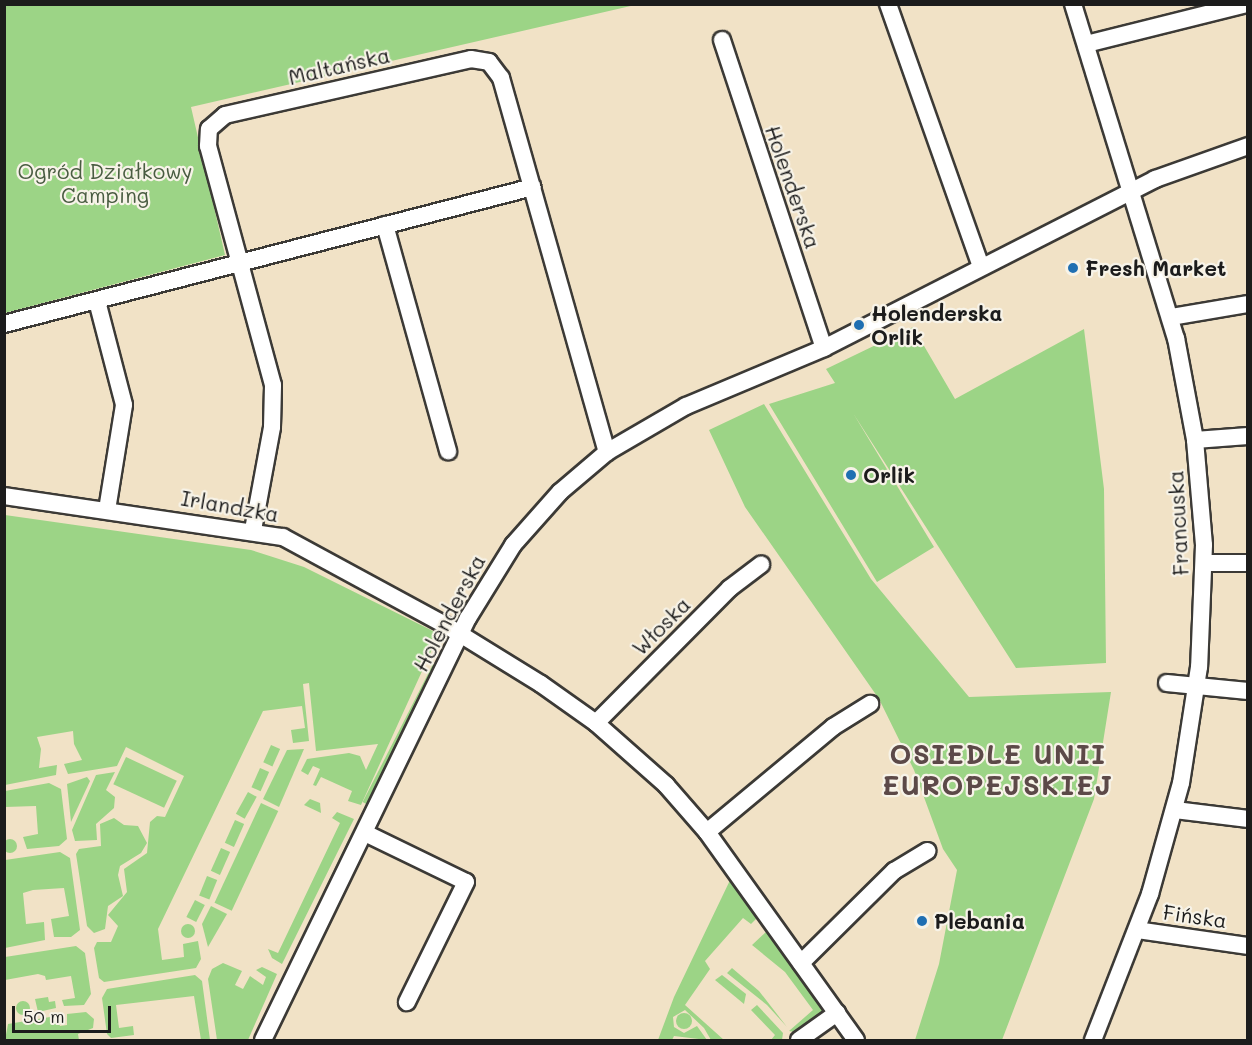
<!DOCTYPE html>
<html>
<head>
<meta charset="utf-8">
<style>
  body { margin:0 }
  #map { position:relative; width:1252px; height:1045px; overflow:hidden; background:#f1e2c6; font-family:Mali,sans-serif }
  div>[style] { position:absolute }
  .green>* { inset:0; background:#9cd486; transform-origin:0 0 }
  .round { border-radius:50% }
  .roads { filter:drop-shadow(2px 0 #3c3a36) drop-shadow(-2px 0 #3c3a36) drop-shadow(0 2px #3c3a36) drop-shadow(0 -2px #3c3a36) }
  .minor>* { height:16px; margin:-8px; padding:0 8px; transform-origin:8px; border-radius:8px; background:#fff }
  .dots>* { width:16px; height:16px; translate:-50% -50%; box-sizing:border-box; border:3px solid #f7f3e8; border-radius:50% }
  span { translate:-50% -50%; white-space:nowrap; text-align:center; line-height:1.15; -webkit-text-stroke:4.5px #f7f3e8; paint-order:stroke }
  .street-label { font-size:21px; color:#1c1c1c }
  .park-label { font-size:21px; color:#495c41 }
  .poi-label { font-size:21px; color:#1c1c1c; font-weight:700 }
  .left { translate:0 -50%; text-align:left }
  .district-label { font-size:27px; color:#5c4948; font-weight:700; letter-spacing:1.5px }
  .frame { position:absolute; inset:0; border:6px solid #1c1c1c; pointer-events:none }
  .scale { position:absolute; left:12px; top:1006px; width:99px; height:27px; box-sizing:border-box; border:3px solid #1c1c1c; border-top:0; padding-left:8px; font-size:18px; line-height:21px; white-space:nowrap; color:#1c1c1c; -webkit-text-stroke:4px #f7f3e8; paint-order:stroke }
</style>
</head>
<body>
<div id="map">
  <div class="green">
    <div style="clip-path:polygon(5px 5px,635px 5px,191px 107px,225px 255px,5px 313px)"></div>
    <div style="clip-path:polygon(913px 327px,955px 399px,1084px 329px,1104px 489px,1106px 663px,1016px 668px,853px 413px,934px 547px,877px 582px,769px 404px,835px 383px,826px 369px)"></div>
    <div style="clip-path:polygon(764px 404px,871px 579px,969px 697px,1111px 692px,1094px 799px,1002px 1040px,915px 1040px,939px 964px,957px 870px,943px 849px,914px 770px,879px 699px,745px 507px,709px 430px)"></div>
    <div style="clip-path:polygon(5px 515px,251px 550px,304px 567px,439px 634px,361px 805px,348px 801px,352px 791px,321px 777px,316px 786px,313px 785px,320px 769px,313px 766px,308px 775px,301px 771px,307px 759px,349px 753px,360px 756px,366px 770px,378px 744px,316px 751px,309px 683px,303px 684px,309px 741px,293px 743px,291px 730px,305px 728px,302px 706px,263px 711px,158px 929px,162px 960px,184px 957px,183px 944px,198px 941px,201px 959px,196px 968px,104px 982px,99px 978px,94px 948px,97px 942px,111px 942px,118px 926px,108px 915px,127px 892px,124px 869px,147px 853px,150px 822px,157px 816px,165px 817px,184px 776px,126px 747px,117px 766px,68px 774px,64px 764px,82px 760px,74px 744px,73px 731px,37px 737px,41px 749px,39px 768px,57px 765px,56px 775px,5px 785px)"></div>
    <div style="left:433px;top:664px;width:4px;height:155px;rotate:27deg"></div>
    <div style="left:271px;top:745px;width:10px;height:19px;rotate:24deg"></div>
    <div style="clip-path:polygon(304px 749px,279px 807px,263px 799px,287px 750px)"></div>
    <div style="left:126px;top:757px;width:56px;height:30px;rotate:25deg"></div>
    <div style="left:260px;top:768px;width:10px;height:21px;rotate:24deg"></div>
    <div style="clip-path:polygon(115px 772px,106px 790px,115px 797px,114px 808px,96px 824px,97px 840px,75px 841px,72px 830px,96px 775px)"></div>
    <div style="clip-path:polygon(87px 777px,90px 781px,71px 822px,67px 784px)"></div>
    <div style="clip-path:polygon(49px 783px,61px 789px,67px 839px,59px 846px,27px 849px,23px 837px,38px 834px,36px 806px,5px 807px,5px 791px)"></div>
    <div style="left:248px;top:792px;width:10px;height:25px;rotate:29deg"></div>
    <div style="clip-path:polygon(310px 799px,320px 803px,321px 813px,304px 805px)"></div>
    <div style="left:261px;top:803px;width:19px;height:110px;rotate:25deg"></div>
    <div style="clip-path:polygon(337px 812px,354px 819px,282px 964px,272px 958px,268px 949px,278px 953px,340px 823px,332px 818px)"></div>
    <div style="clip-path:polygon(114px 818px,124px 825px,138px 826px,147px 843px,141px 853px,120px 866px,118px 875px,123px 896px,108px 906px,105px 929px,94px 933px,87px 926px,76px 854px,79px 849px,101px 846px,100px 824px)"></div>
    <div style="left:235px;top:820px;width:10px;height:25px;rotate:24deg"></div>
    <div style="clip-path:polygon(356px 824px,292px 968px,288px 966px)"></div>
    <div class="round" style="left:3px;top:839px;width:14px;height:14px"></div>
    <div style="left:221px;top:848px;width:10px;height:25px;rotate:24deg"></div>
    <div style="clip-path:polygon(60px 852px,70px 858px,80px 930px,71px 937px,54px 937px,51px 919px,69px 916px,64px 888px,33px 890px,23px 893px,26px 924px,44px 922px,45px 940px,5px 948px,5px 860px)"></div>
    <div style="clip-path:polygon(733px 874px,759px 916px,751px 924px,743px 918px,705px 961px,710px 969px,685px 1005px,724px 1040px,711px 1040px,704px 1028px,685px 1010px,673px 1017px,674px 1027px,684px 1033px,697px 1026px,707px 1040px,674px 1036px,672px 1040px,658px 1040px,674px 997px)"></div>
    <div style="left:207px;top:876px;width:11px;height:21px;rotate:22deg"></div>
    <div style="left:195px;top:900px;width:11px;height:19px;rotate:27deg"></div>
    <div style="clip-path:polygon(211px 906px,227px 914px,208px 947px,202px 924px)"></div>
    <div class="round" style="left:181px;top:924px;width:14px;height:14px"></div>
    <div style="clip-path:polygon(768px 930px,824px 1008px,824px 1012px,794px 1032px,789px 1031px,813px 1010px,785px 972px,752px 945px)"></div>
    <div style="clip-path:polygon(76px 946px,85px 953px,91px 994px,84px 1005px,64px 1006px,62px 1000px,75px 998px,71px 976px,46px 980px,45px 976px,38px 974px,5px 980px,5px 957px)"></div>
    <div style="clip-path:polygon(223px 963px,242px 971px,235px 985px,243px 989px,250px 976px,263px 985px,266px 977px,256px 970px,262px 967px,277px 974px,248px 1040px,217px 1040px,208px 979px,212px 969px)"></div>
    <div style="clip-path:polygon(732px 968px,759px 991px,787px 1027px,767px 1005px,727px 973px)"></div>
    <div style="clip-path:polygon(195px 975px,202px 981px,210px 1040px,201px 1040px,194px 996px,116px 1005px,119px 1028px,133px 1026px,134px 1035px,111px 1038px,107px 1034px,102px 998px,107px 989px)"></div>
    <div style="clip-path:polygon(722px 975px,746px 994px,744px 1004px,715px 980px)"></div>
    <div style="clip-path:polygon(48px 997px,49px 1002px,55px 1001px,56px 1008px,38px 1012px,35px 999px)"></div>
    <div class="round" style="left:16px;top:1001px;width:14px;height:14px"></div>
    <div style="clip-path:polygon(757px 1005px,783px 1033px,782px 1040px,771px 1040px,775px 1035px,751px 1010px)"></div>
    <div style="clip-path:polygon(86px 1012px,94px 1019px,93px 1028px,78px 1034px,79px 1040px,5px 1040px,8px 1024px,56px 1016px,60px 1026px,67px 1025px,67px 1014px)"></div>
    <div class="round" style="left:676px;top:1013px;width:16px;height:16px"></div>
  </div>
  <div class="roads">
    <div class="minor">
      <div style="left:888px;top:4px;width:278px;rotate:70.5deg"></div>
      <div style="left:1073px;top:4px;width:350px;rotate:72.9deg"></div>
      <div style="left:1176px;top:338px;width:104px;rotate:79.4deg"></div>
      <div style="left:1195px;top:440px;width:105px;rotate:85.1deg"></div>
      <div style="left:1204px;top:545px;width:122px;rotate:92.3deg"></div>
      <div style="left:1199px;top:667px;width:117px;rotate:98.8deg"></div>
      <div style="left:1181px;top:783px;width:115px;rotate:105.6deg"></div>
      <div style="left:1150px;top:894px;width:157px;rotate:111.3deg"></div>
      <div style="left:722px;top:40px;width:324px;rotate:71.7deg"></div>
      <div style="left:1086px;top:44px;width:165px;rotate:-14deg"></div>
      <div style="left:385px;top:225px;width:235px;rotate:74.4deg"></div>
      <div style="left:97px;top:301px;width:107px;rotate:75.4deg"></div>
      <div style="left:124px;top:405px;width:106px;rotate:99.2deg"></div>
      <div style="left:1171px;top:317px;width:78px;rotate:-9.6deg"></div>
      <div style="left:4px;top:324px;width:546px;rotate:-14.52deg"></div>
      <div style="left:1195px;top:440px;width:53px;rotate:-4.3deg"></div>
      <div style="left:4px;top:496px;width:282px;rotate:8.4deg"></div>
      <div style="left:283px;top:537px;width:187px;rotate:28.5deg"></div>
      <div style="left:447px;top:626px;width:110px;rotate:31.7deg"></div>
      <div style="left:541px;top:684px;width:67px;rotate:35.3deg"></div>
      <div style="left:596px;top:723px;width:94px;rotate:41.5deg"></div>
      <div style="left:666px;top:785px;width:62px;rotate:48.9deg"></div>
      <div style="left:707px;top:832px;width:256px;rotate:54.4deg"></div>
      <div style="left:253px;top:530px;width:105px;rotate:-79.5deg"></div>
      <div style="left:272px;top:427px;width:42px;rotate:-88.6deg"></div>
      <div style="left:273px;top:385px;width:248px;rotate:-105.2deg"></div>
      <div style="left:208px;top:146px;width:17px;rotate:-87deg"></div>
      <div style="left:209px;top:129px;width:21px;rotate:-41deg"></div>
      <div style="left:225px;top:115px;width:252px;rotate:-12.8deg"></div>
      <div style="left:471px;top:59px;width:18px;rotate:9deg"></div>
      <div style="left:489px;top:62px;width:20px;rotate:53deg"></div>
      <div style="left:501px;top:78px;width:389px;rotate:74.2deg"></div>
      <div style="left:1204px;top:563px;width:44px"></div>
      <div style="left:1167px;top:683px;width:81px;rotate:5.6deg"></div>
      <div style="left:596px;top:723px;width:190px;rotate:-45.2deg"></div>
      <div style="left:730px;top:588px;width:39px;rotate:-37deg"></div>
      <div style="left:1175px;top:810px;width:74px;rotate:7deg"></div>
      <div style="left:707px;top:832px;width:164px;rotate:-39.8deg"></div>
      <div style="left:833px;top:727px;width:44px;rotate:-31.9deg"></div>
      <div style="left:365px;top:833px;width:112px;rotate:25.9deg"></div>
      <div style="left:466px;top:882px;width:134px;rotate:116.2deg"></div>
      <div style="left:1137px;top:930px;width:112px;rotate:8.2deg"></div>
      <div style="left:801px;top:963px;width:131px;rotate:-44.7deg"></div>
      <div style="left:894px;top:871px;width:39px;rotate:-31deg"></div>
      <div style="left:263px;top:1040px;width:469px;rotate:-64.1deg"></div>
      <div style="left:468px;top:618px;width:86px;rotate:-58.3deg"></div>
      <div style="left:513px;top:545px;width:71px;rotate:-48.4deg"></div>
      <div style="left:560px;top:492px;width:62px;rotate:-40.4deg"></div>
      <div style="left:607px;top:452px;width:91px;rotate:-30.2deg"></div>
      <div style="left:686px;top:406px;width:150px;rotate:-22.8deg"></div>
      <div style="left:824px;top:348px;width:372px;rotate:-27deg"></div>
      <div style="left:1155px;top:179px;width:99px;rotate:-19.5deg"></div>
      <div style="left:799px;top:1040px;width:47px;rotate:-35.4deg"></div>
    </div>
  </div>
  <div class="dots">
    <div style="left:1073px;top:268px;background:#1f6fb2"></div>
    <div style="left:859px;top:325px;background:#1f6fb2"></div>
    <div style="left:851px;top:475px;background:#1f6fb2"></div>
    <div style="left:922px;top:921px;background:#1f6fb2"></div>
  </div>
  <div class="street-label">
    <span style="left:339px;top:66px;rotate:-13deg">Maltańska</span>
    <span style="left:793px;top:187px;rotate:71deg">Holenderska</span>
    <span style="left:230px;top:506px;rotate:10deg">Irlandzka</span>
    <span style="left:1178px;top:523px;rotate:-93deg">Francuska</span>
    <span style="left:449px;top:613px;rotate:-62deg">Holenderska</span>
    <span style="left:661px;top:626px;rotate:-45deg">Włoska</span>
    <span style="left:1195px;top:916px;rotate:8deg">Fińska</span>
  </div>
  <div class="park-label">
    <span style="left:105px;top:183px">Ogród Działkowy<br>Camping</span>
  </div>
  <div class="poi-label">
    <span class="left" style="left:1085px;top:268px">Fresh Market</span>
    <span class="left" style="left:871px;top:325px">Holenderska<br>Orlik</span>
    <span class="left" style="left:863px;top:475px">Orlik</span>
    <span class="left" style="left:934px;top:921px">Plebania</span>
  </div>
  <div class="district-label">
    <span style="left:998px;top:769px">OSIEDLE UNII<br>EUROPEJSKIEJ</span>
  </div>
  <div class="frame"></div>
  <div class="scale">50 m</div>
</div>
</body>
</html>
